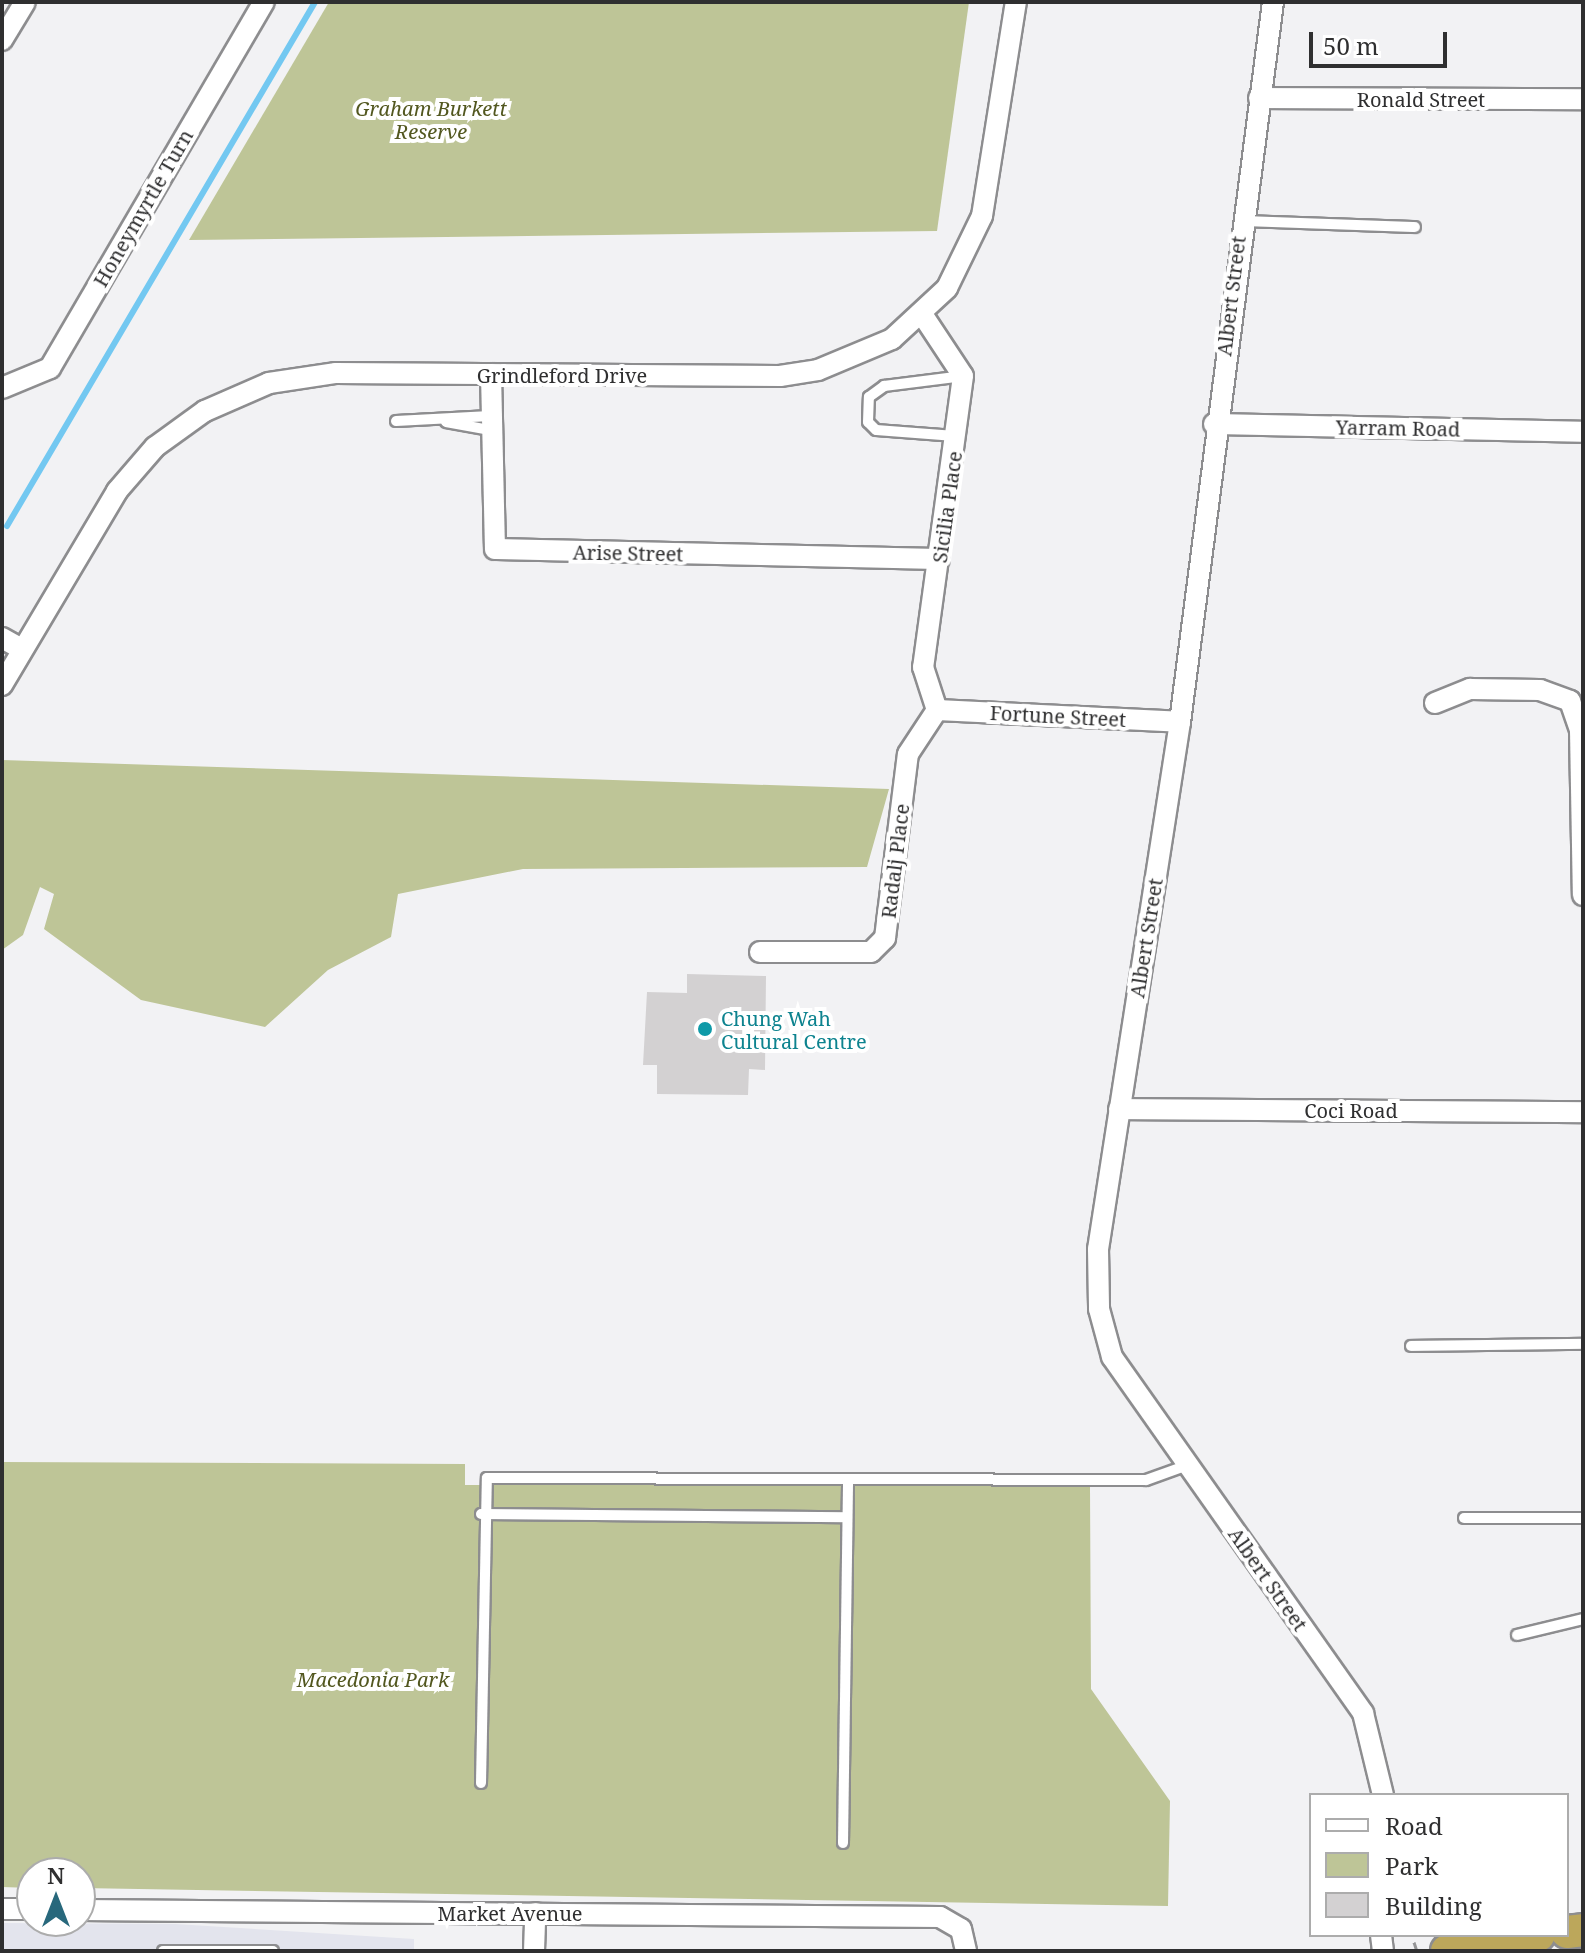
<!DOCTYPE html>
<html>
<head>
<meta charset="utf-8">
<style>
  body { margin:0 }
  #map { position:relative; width:1585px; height:1953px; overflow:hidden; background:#f2f2f4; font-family:"Noto Serif",serif }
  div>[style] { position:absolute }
  .built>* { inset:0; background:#e3e4ed }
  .green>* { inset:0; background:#bec597 }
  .stream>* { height:6px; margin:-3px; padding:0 3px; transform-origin:3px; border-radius:3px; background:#73c8f1 }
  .building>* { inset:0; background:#d3d1d2 }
  .path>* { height:3px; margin-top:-1.5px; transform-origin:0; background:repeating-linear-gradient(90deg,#949496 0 8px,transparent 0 12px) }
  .roads { filter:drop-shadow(2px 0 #8d8d8f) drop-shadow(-2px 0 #8d8d8f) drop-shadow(0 2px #8d8d8f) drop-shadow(0 -2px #8d8d8f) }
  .service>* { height:10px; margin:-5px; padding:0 5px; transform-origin:5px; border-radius:5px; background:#fff }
  .minor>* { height:20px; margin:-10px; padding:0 10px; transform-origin:10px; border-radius:10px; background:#fff }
  .trunk>* { height:32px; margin:-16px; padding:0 16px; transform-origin:16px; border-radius:16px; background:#bca75b }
  .dots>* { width:22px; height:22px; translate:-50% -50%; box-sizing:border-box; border:4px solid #fff; border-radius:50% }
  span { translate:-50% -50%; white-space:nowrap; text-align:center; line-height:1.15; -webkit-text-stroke:8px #fff; paint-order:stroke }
  .street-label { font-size:20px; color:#2f2f30 }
  .park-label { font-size:20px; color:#52571f; font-style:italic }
  .culture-label { font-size:20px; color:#0d838f }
  .left { translate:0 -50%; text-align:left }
  .frame { position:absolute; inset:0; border:4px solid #2f2f30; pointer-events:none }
  .legend { position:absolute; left:1309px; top:1793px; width:260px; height:144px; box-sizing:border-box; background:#fff; border:2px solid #acacac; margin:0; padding:10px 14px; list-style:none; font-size:24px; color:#2f2f30 }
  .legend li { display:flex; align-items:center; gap:16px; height:40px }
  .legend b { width:40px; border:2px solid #acacac }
  .north { position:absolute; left:16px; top:1857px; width:80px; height:80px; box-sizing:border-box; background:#fff; border:2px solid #acacac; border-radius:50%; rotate:0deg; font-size:22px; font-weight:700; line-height:32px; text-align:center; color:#2f2f30 }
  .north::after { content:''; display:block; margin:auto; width:28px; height:36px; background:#28687c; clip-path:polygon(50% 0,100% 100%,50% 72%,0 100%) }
  .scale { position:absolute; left:1309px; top:32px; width:138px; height:36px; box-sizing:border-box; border:4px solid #2f2f30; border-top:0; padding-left:10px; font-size:24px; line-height:28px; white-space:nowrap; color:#2f2f30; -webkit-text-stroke:6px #fff; paint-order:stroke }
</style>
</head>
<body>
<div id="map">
  <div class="built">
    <div style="clip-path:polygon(2px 1923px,175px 1924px,414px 1939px,414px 1951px,2px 1951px)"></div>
  </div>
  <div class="green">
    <div style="clip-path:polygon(329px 2px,969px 2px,937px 231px,189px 240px)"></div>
    <div style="clip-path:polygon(2px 760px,889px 789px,867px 867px,523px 869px,398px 894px,391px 937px,328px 970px,265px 1027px,141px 1000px,44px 929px,54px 894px,40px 887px,23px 935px,2px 950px)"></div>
    <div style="clip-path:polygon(2px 1462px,465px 1464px,465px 1485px,1090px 1485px,1091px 1689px,1170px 1801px,1168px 1906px,80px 1888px,80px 1873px,32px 1873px,32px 1888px,2px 1887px)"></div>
  </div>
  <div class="stream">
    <div style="left:7px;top:526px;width:608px;rotate:-59.55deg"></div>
  </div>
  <div class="building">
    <div style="clip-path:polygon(687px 974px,766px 976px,765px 1070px,749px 1069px,748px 1095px,657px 1094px,657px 1065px,643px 1065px,647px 992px,687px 993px)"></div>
  </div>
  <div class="path">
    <div style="left:1414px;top:1942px;width:9px;rotate:72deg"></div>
  </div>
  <div class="roads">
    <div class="service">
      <div style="left:1242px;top:221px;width:173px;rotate:2deg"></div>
      <div style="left:396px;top:421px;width:94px;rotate:-3deg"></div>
      <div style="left:446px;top:422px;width:45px;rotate:10.3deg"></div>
      <div style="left:955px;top:436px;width:79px;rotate:-175.7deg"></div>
      <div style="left:876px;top:430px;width:11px;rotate:-135deg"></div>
      <div style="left:868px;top:422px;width:25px;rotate:-88deg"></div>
      <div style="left:869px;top:397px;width:19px;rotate:-36deg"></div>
      <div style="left:884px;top:386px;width:80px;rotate:-7.2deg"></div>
      <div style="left:1411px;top:1346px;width:172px;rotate:-0.7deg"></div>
      <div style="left:481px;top:1514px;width:366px;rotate:0.5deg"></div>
      <div style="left:1464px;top:1518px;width:119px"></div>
      <div style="left:1517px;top:1635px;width:68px;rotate:-13.6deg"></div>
      <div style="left:481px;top:1783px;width:305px;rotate:-88.9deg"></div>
      <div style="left:487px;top:1478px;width:659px;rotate:0.17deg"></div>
      <div style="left:1146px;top:1480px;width:45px;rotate:-19.7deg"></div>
      <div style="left:843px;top:1843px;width:364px;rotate:-89.2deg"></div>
      <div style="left:163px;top:1951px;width:110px"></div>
    </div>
    <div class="minor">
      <div style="left:1273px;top:2px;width:726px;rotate:97.36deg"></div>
      <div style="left:1180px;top:722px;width:533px;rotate:98.84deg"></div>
      <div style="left:1098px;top:1249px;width:60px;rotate:89deg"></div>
      <div style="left:1099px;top:1309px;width:50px;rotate:74.8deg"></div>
      <div style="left:1112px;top:1357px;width:436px;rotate:54.8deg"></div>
      <div style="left:1363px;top:1713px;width:84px;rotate:76.3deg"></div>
      <div style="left:2px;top:40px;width:44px;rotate:-58.8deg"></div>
      <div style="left:1259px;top:98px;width:324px;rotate:0.2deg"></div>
      <div style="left:922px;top:314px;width:74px;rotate:56.5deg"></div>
      <div style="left:963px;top:376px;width:294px;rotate:97.8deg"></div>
      <div style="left:923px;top:667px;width:45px;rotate:72deg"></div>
      <div style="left:491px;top:374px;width:175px;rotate:88.7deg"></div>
      <div style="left:495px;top:549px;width:444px;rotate:1.3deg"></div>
      <div style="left:2px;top:388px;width:52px;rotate:-22.6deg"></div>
      <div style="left:50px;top:368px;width:424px;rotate:-59.7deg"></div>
      <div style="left:1214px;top:424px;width:369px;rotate:1.2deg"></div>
      <div style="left:2px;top:638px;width:23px;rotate:29deg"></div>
      <div style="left:2px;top:685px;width:226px;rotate:-59.3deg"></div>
      <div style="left:117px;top:491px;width:58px;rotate:-49.2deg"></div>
      <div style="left:155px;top:447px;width:62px;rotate:-35.8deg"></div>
      <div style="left:205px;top:411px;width:70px;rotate:-23.6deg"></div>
      <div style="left:269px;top:383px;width:68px;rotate:-8.5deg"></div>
      <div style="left:336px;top:373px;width:444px;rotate:0.4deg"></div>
      <div style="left:780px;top:376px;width:38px;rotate:-9deg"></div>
      <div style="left:818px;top:370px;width:80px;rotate:-22.7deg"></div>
      <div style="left:892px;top:339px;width:75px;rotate:-42.8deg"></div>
      <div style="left:947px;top:288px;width:80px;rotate:-64.1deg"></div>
      <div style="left:982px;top:216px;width:217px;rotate:-81deg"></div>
      <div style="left:1435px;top:703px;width:38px;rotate:-22deg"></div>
      <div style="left:1470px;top:689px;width:70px;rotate:0.8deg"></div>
      <div style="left:1540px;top:690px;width:32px;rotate:20deg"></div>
      <div style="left:1570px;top:701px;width:31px;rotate:71deg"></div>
      <div style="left:1580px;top:730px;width:165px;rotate:89deg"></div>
      <div style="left:937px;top:710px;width:243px;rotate:2.8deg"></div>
      <div style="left:760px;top:952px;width:111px"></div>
      <div style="left:871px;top:952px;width:20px;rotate:-45deg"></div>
      <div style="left:885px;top:938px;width:185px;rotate:-82.9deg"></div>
      <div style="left:908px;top:754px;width:53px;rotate:-56.6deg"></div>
      <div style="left:1119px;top:1109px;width:464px;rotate:0.4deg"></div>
      <div style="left:2px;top:1909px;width:30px"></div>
      <div style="left:80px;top:1910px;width:860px;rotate:0.47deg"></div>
      <div style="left:940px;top:1917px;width:24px;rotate:30deg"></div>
      <div style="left:961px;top:1929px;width:23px;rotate:77deg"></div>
      <div style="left:1381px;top:1935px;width:16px;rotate:83deg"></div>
      <div style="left:534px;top:1951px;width:38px;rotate:-88deg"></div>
    </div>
    <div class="trunk">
      <div style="left:1567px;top:1932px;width:16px;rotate:-7deg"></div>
      <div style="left:1447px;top:1951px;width:93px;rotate:-9.9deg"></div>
    </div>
  </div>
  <div class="dots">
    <div style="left:705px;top:1029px;background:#0f9aa8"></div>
  </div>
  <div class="street-label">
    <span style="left:1421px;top:99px">Ronald Street</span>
    <span style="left:143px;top:208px;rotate:-60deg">Honeymyrtle Turn</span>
    <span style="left:1231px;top:296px;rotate:-83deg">Albert Street</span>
    <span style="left:562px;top:375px">Grindleford Drive</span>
    <span style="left:1398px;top:428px;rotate:1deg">Yarram Road</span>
    <span style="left:947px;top:507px;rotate:-82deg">Sicilia Place</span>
    <span style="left:628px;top:553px;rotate:1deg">Arise Street</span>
    <span style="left:1058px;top:716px;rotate:3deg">Fortune Street</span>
    <span style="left:895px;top:861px;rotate:-83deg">Radalj Place</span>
    <span style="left:1146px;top:938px;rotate:-81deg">Albert Street</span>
    <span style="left:1351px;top:1110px">Coci Road</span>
    <span style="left:1268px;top:1579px;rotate:55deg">Albert Street</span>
    <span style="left:510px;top:1913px">Market Avenue</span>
  </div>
  <div class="park-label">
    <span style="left:431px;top:120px">Graham Burkett<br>Reserve</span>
    <span style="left:373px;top:1679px">Macedonia Park</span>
  </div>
  <div class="culture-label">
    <span class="left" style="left:721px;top:1030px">Chung Wah<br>Cultural Centre</span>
  </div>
  <div class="frame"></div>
  <ul class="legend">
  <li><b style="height:10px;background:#fff"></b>Road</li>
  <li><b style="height:22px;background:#bec597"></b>Park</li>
  <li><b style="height:22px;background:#d3d1d2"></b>Building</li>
  </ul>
  <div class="north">N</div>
  <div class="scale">50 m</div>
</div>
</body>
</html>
